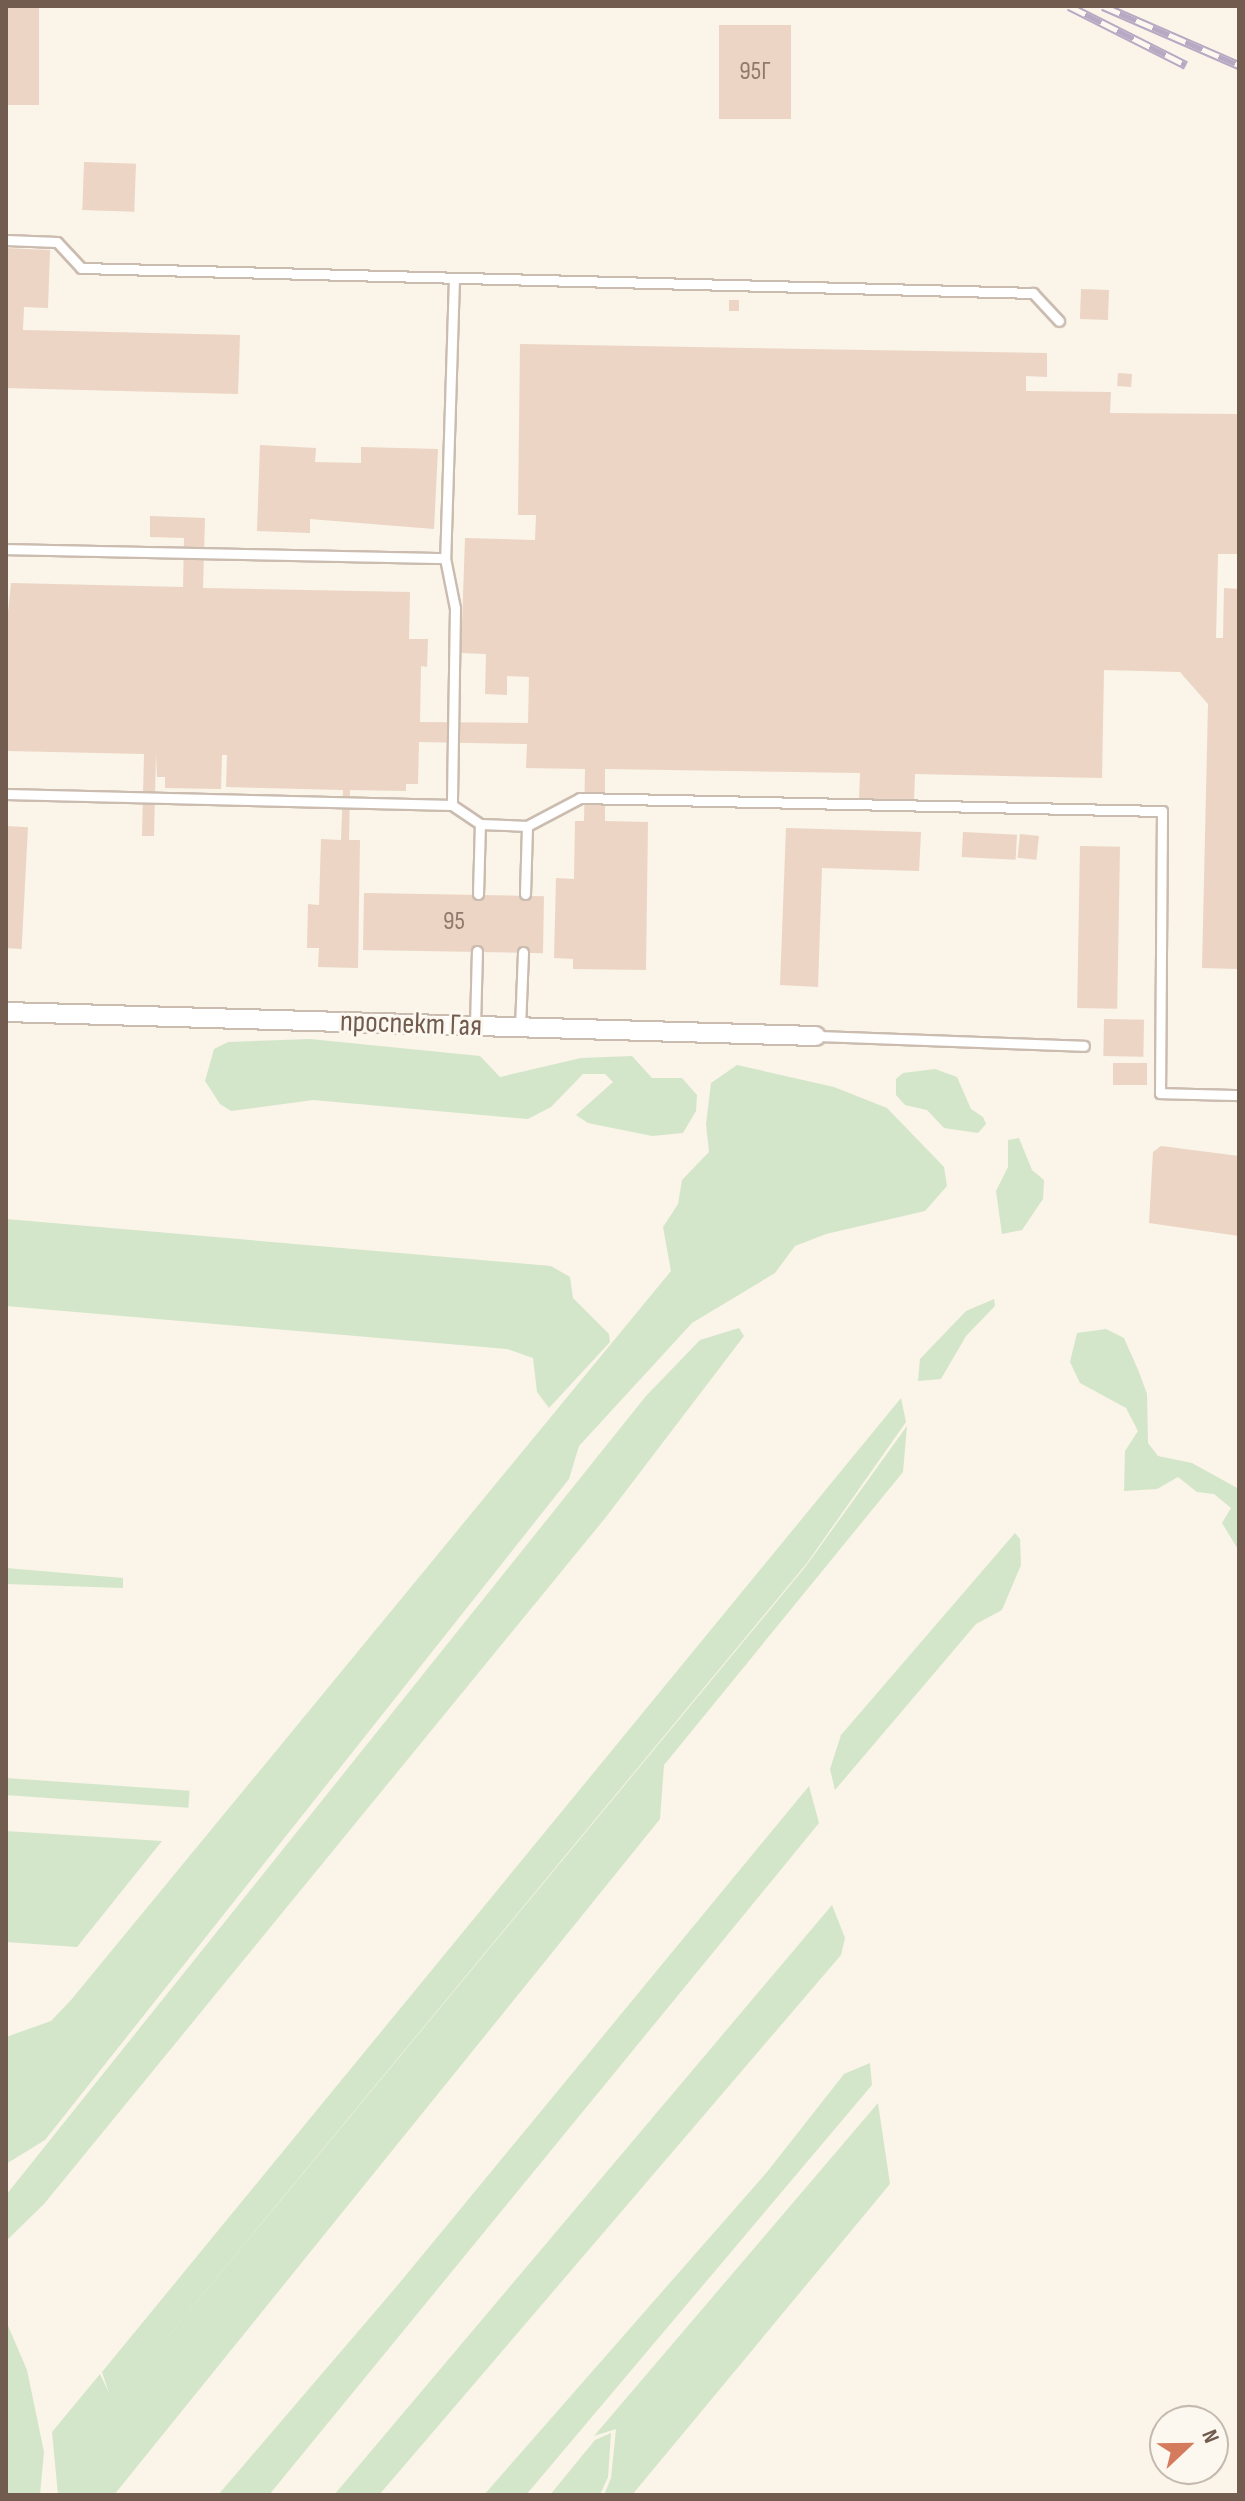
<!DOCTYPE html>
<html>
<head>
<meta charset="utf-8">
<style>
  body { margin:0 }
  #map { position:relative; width:1245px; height:2501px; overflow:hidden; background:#faf4e9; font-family:"Sofia Sans Condensed",sans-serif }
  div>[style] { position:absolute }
  .green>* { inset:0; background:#d4e6c9; transform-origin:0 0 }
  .building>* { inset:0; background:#ecd5c4; transform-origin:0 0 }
  .roads { filter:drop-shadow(2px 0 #cbbcb0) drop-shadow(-2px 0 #cbbcb0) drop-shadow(0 2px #cbbcb0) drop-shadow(0 -2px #cbbcb0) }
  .lane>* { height:9px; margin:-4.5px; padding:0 4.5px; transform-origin:4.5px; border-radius:4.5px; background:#fff }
  .street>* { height:18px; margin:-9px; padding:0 9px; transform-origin:9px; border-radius:9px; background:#fff }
  .rail>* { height:9px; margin-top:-4.5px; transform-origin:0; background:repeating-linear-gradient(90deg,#fdf8ef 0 18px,#b7a8c3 0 36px); box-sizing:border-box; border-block:2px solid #b7a8c3 }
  span { translate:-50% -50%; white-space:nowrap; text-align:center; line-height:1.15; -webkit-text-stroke:6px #fdf8ef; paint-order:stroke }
  .number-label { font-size:26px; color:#907a6c }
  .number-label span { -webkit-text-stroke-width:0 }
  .street-label { font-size:30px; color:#715c4f }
  .frame { position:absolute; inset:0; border:8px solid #715c4f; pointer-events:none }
  .north { position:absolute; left:1149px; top:2405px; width:80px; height:80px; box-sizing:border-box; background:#fdf8ef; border:2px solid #c5baaf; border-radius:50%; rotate:68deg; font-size:22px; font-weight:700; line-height:32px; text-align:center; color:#715c4f }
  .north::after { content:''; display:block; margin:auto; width:28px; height:36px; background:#d47b5d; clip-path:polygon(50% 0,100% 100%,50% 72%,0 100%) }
</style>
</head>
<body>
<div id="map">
  <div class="green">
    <div style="clip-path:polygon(310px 1039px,480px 1056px,500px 1077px,581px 1058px,632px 1056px,652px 1078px,682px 1078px,697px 1095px,696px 1111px,683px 1133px,652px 1136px,588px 1123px,576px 1115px,613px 1082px,605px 1074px,583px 1074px,551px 1107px,528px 1119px,313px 1100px,231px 1111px,220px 1104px,205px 1081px,214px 1049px,228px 1042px)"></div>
    <div style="clip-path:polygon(737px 1065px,834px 1087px,887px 1108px,944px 1167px,947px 1186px,925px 1211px,826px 1234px,795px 1246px,775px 1273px,692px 1323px,579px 1446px,569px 1479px,45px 2140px,6px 2164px,6px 2037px,51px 2021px,71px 2000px,671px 1271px,663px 1227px,678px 1204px,682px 1180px,709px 1152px,706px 1124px,711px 1083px)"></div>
    <div style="clip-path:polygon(935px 1069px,957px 1077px,971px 1109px,983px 1117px,986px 1124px,978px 1133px,944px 1128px,927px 1110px,905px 1105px,896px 1095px,896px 1079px,903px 1073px)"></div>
    <div style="clip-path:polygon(1019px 1138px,1032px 1170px,1044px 1180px,1043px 1199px,1022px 1230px,1002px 1234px,996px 1191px,1008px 1167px,1008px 1140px)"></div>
    <div style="clip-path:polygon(6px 1219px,551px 1266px,570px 1277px,573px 1298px,609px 1334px,610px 1342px,549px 1408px,537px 1392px,533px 1358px,507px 1349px,6px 1306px)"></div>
    <div style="clip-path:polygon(994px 1299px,995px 1306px,966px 1336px,941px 1379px,918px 1381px,920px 1359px,966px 1311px)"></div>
    <div style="clip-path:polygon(739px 1328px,744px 1336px,606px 1517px,44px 2204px,6px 2241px,6px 2195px,646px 1396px,700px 1340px)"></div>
    <div style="clip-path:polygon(1106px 1329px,1124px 1338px,1139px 1372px,1147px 1394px,1148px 1443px,1158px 1456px,1192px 1463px,1239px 1489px,1239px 1551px,1222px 1523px,1231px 1508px,1214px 1494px,1197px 1492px,1178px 1477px,1157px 1489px,1124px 1491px,1125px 1451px,1138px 1431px,1126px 1408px,1080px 1383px,1070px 1362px,1077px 1333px)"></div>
    <div style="clip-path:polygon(901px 1398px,906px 1422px,807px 1563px,113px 2403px,806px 1566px,907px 1426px,903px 1472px,664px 1765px,660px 1819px,114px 2495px,58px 2495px,52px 2432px,100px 2374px,109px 2393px,102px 2372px)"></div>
    <div style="clip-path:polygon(1015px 1533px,1020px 1539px,1021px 1565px,1002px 1610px,976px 1624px,835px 1790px,830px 1769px,841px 1735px)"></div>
    <div style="clip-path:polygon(6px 1568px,123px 1578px,123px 1588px,6px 1584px)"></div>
    <div style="left:6px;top:1778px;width:184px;height:17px;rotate:4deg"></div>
    <div style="clip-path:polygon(809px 1786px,819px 1823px,269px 2495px,218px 2495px,397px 2286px)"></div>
    <div style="clip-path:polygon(6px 1831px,162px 1841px,77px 1947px,6px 1942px)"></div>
    <div style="clip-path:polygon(832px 1905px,845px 1938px,841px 1955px,379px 2495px,334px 2495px)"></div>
    <div style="clip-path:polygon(870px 2063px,872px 2085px,526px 2495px,484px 2495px,767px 2172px,844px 2074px)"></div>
    <div style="clip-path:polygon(878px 2103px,890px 2184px,632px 2495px,604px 2495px,611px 2478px,616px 2429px,594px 2436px)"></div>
    <div style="clip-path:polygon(6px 2321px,27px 2370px,44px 2452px,40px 2495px,6px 2495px)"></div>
    <div style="clip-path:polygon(611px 2433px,608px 2477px,600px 2495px,550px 2495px,595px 2440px)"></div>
  </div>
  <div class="building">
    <div style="left:6px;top:6px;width:33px;height:99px"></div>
    <div style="left:719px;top:25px;width:72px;height:94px"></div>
    <div style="left:84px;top:162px;width:52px;height:48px;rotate:2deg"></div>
    <div style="clip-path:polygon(6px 248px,50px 250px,48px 308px,24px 307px,23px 330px,240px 335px,238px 394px,6px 388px)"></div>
    <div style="left:1081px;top:289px;width:28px;height:30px;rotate:2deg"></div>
    <div style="left:729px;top:300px;width:10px;height:11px"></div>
    <div style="clip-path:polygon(520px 344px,1047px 353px,1047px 377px,1026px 376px,1026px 391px,1111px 392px,1110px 413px,1239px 414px,1239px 554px,1218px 554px,1216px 638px,1223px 638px,1224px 588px,1239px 589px,1239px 969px,1202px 968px,1208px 704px,1180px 672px,1104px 670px,1102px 778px,915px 774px,914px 800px,859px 800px,860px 773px,605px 769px,605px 821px,648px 822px,646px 970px,573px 969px,573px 959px,554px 958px,556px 878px,574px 879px,575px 821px,584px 821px,585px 769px,526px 768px,527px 744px,419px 742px,418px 784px,406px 784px,406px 791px,350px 790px,349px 840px,360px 840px,358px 968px,318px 967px,319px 948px,307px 948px,308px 904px,319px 905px,321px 839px,341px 840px,343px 790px,226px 787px,227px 755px,222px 755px,221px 789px,165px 788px,165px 777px,157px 777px,156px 754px,154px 836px,142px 836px,144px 754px,8px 751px,6px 632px,11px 583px,183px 587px,184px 538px,150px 537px,150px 516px,205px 518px,203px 588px,410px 592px,409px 639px,428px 639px,427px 667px,421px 666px,420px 722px,528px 723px,529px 677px,507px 676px,507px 695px,485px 694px,486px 654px,461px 653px,465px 538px,535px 540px,536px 515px,518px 515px)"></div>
    <div style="left:1118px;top:373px;width:14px;height:13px;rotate:4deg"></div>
    <div style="clip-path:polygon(260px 445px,316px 448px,315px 462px,361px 463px,361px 447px,438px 449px,434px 529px,310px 519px,310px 533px,257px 531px)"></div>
    <div style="left:6px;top:826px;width:22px;height:122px;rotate:3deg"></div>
    <div style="clip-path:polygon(786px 828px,921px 832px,919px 871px,822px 868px,818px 987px,780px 985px)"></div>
    <div style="left:963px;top:832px;width:54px;height:25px;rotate:3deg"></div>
    <div style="left:1020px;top:834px;width:19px;height:24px;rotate:6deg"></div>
    <div style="left:1080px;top:846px;width:40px;height:162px;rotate:1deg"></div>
    <div style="left:364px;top:893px;width:180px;height:57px;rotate:1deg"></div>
    <div style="left:1104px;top:1019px;width:40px;height:37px;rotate:1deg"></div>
    <div style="left:1113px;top:1063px;width:34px;height:22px"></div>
    <div style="clip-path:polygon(1161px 1146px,1239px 1156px,1239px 1236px,1149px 1223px,1153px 1152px)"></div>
  </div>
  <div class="roads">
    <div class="lane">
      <div style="left:6px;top:240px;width:51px;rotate:2.2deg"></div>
      <div style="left:57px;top:242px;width:35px;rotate:47deg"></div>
      <div style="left:81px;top:268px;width:952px;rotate:1.5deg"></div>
      <div style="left:1033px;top:293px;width:38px;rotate:47deg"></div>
      <div style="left:454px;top:278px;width:280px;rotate:91.8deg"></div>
      <div style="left:445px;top:558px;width:51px;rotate:78.7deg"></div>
      <div style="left:455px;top:608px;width:197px;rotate:90.9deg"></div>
      <div style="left:452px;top:805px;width:34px;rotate:34deg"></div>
      <div style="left:480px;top:824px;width:47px;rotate:2.4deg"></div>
      <div style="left:6px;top:549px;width:439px;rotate:1.2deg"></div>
      <div style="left:6px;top:794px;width:446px;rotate:1.4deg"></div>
      <div style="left:478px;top:894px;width:70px;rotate:-88.4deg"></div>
      <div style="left:525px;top:894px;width:68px;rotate:-88.3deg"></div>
      <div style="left:527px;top:826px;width:60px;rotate:-27.8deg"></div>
      <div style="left:580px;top:798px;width:582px;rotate:1.28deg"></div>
      <div style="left:1162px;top:811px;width:282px;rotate:90.4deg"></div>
      <div style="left:1160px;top:1093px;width:79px;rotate:1.5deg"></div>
      <div style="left:475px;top:1026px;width:75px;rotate:-88.5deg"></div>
      <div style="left:520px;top:1027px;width:75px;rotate:-87.7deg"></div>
      <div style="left:816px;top:1036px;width:268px;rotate:2.1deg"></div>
    </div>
    <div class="street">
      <div style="left:6px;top:1012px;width:810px;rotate:1.7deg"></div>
    </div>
  </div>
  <div class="rail">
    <div style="left:1069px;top:6px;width:131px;rotate:26.8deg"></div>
    <div style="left:1103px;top:6px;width:148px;rotate:23.5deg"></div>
  </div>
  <div class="number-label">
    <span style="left:755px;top:72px">95Г</span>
    <span style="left:454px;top:922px">95</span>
  </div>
  <div class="street-label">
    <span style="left:411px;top:1024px;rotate:2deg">проспект Гая</span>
  </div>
  <div class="frame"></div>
  <div class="north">N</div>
</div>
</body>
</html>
